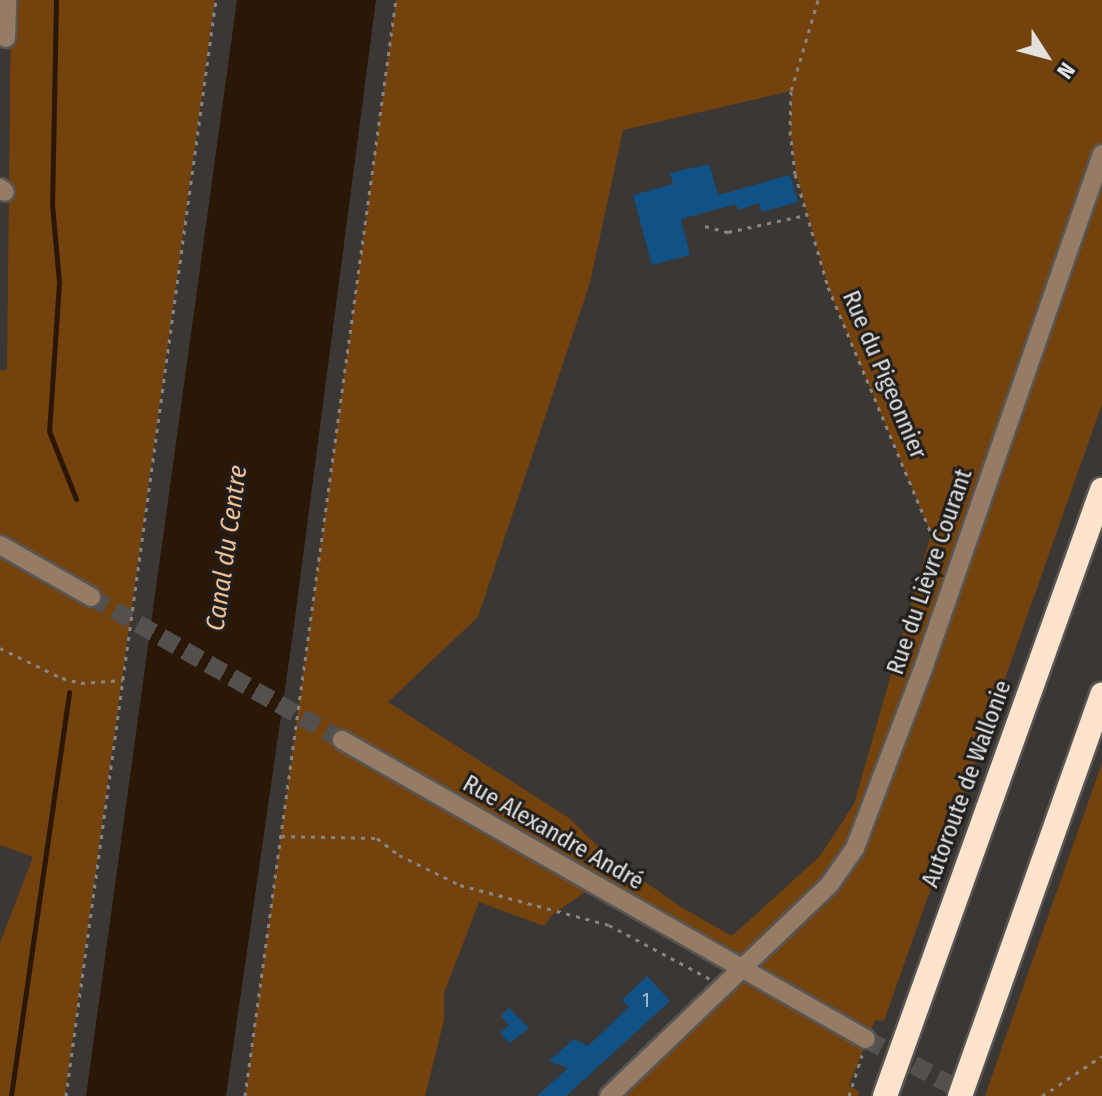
<!DOCTYPE html>
<html>
<head>
<meta charset="utf-8">
<style>
  body { margin:0 }
  #map { position:relative; width:1102px; height:1096px; overflow:hidden; background:#3a3735; font-family:"Fira Sans Condensed",sans-serif }
  div>[style] { position:absolute }
  .green>* { inset:0; background:#74420c }
  .water>* { inset:0; background:#2a1706 }
  .stream>* { height:5px; margin:-2.5px; padding:0 2.5px; transform-origin:2.5px; border-radius:2.5px; background:#2a1706 }
  .building>* { inset:0; background:#115286 }
  .minor-tunnel>* { height:18px; margin-top:-9px; transform-origin:0; background:repeating-linear-gradient(90deg,#53504e 0 18px,transparent 0 27px) }
  .path>* { height:3px; margin-top:-1.5px; transform-origin:0; background:repeating-linear-gradient(90deg,#888684 0 4px,transparent 0 10px) }
  .roads { filter:drop-shadow(2px 0 #585654) drop-shadow(-2px 0 #585654) drop-shadow(0 2px #585654) drop-shadow(0 -2px #585654) }
  .minor>* { height:18px; margin:-9px; padding:0 9px; transform-origin:9px; border-radius:9px; background:#977c65 }
  .highway>* { height:24px; margin:-12px; padding:0 12px; transform-origin:12px; border-radius:12px; background:#fee3cd }
  span { translate:-50% -50%; white-space:nowrap; text-align:center; line-height:1.15; -webkit-text-stroke:6px #201f1e; paint-order:stroke }
  .number-label { font-size:20px; color:#aebdc9 }
  .number-label span { -webkit-text-stroke-width:0 }
  .street-label { font-size:24px; color:#e2e1df }
  .water-label { font-size:26px; color:#f3c096; font-style:italic }
  .north { position:absolute; left:1006px; top:16px; width:80px; height:80px; -webkit-text-stroke:6px #201f1e; paint-order:stroke; rotate:126deg; font-size:22px; font-weight:700; line-height:32px; text-align:center; color:#e2e1df }
  .north::after { content:''; display:block; margin:auto; width:28px; height:36px; background:#e2e1df; clip-path:polygon(50% 0,100% 100%,50% 72%,0 100%) }
</style>
</head>
<body>
<div id="map">
  <div class="green">
    <div style="clip-path:polygon(11px 0,215px 0,65px 1096px,0 1096px,0 943px,33px 857px,0 845px,0 370px,7px 370px)"></div>
    <div style="clip-path:polygon(evenodd,396px 0,1102px 0,1102px 404px,884px 1021px,875px 1020px,849px 1086px,859px 1091px,858px 1096px,609px 1096px,740px 968px,595px 885px,552px 915px,544px 926px,479px 902px,444px 993px,444px 1020px,425px 1096px,245px 1096px,396px 0,791px 91px,790px 131px,796px 174px,828px 287px,931px 534px,854px 804px,820px 856px,732px 936px,681px 907px,607px 855px,569px 818px,388px 702px,478px 617px,590px 283px,623px 130px,791px 91px)"></div>
    <div style="clip-path:polygon(1102px 763px,1102px 1096px,985px 1096px,989px 1084px)"></div>
  </div>
  <div class="water">
    <div style="clip-path:polygon(237px 0,376px 0,292px 640px,226px 1096px,86px 1096px)"></div>
  </div>
  <div class="stream">
    <div style="left:56px;top:0;width:204px;rotate:91.1deg"></div>
    <div style="left:52px;top:204px;width:78px;rotate:84.9deg"></div>
    <div style="left:59px;top:282px;width:149px;rotate:93.8deg"></div>
    <div style="left:49px;top:431px;width:73px;rotate:68.3deg"></div>
    <div style="left:11px;top:1096px;width:408px;rotate:-81.8deg"></div>
  </div>
  <div class="building">
    <div style="clip-path:polygon(709px 164px,718px 195px,790px 175px,798px 202px,762px 212px,759px 203px,738px 210px,736px 204px,681px 219px,690px 255px,652px 265px,633px 195px,673px 184px,670px 173px)"></div>
    <div style="clip-path:polygon(647px 976px,670px 1001px,566px 1096px,537px 1096px,568px 1068px,549px 1061px,574px 1039px,588px 1046px,629px 1007px,622px 1000px)"></div>
    <div style="clip-path:polygon(509px 1008px,529px 1028px,510px 1043px,500px 1033px,509px 1025px,501px 1016px)"></div>
  </div>
  <div class="minor-tunnel">
    <div style="left:91px;top:597px;width:289px;rotate:29.7deg"></div>
    <div style="left:866px;top:1039px;width:119px;rotate:28.5deg"></div>
  </div>
  <div class="path">
    <div style="left:818px;top:0;width:95px;rotate:106.5deg"></div>
    <div style="left:791px;top:91px;width:40px;rotate:91.4deg"></div>
    <div style="left:790px;top:131px;width:43px;rotate:83.4deg"></div>
    <div style="left:795px;top:174px;width:118px;rotate:73.7deg"></div>
    <div style="left:828px;top:287px;width:296px;rotate:67.3deg"></div>
    <div style="left:705px;top:226px;width:24px;rotate:15deg"></div>
    <div style="left:728px;top:232px;width:80px;rotate:-12.3deg"></div>
    <div style="left:0;top:648px;width:69px;rotate:25.8deg"></div>
    <div style="left:62px;top:678px;width:20px;rotate:15deg"></div>
    <div style="left:81px;top:683px;width:42px;rotate:-4.1deg"></div>
    <div style="left:281px;top:836px;width:96px;rotate:1.2deg"></div>
    <div style="left:377px;top:838px;width:28px;rotate:38deg"></div>
    <div style="left:399px;top:855px;width:68px;rotate:26.2deg"></div>
    <div style="left:460px;top:885px;width:154px;rotate:15deg"></div>
    <div style="left:609px;top:925px;width:115px;rotate:28.1deg"></div>
    <div style="left:66px;top:1096px;width:1106px;rotate:-82.21deg"></div>
    <div style="left:245px;top:1096px;width:1106px;rotate:-82.16deg"></div>
    <div style="left:849px;top:1096px;width:43px;rotate:-72.4deg"></div>
    <div style="left:1042px;top:1096px;width:72px;rotate:-33.7deg"></div>
  </div>
  <div class="roads">
    <div class="minor">
      <div style="left:6px;top:38px;width:36px;rotate:-88deg"></div>
      <div style="left:0;top:188px;width:6px;rotate:39deg"></div>
      <div style="left:0;top:545px;width:105px;rotate:29.7deg"></div>
      <div style="left:342px;top:740px;width:603px;rotate:29.71deg"></div>
      <div style="left:609px;top:1096px;width:306px;rotate:-43.8deg"></div>
      <div style="left:830px;top:884px;width:44px;rotate:-55.2deg"></div>
      <div style="left:855px;top:848px;width:195px;rotate:-69.2deg"></div>
      <div style="left:924px;top:666px;width:542px;rotate:-70.83deg"></div>
    </div>
    <div class="highway">
      <div style="left:885px;top:1096px;width:644px;rotate:-70.3deg"></div>
      <div style="left:960px;top:1096px;width:426px;rotate:-70.5deg"></div>
    </div>
  </div>
  <div class="number-label">
    <span style="left:646px;top:1000px">1</span>
  </div>
  <div class="street-label">
    <span style="left:884px;top:375px;rotate:67deg">Rue du Pigeonnier</span>
    <span style="left:930px;top:572px;rotate:-71deg">Rue du Lièvre Courant</span>
    <span style="left:967px;top:784px;rotate:-70deg">Autoroute de Wallonie</span>
    <span style="left:553px;top:833px;rotate:30deg">Rue Alexandre André</span>
  </div>
  <div class="water-label">
    <span style="left:227px;top:548px;rotate:-82deg">Canal du Centre</span>
  </div>
  <div class="north">N</div>
</div>
</body>
</html>
